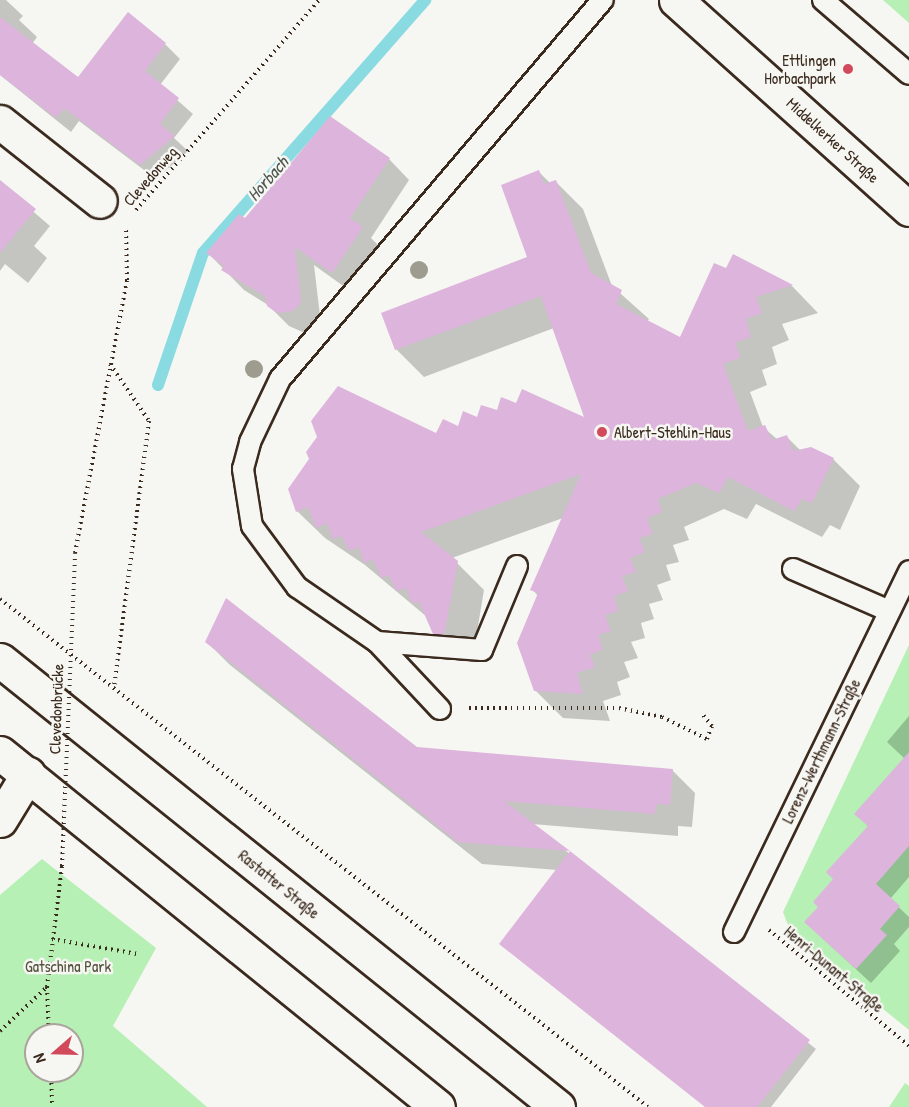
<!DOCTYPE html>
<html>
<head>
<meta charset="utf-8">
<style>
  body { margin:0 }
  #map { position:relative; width:909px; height:1107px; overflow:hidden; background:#f6f6f2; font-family:"Patrick Hand",sans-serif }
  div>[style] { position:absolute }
  .green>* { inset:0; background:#b6f0b4 }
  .shadow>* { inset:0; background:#0003 }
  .stream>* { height:12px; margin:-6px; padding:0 6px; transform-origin:6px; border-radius:6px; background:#89dbe1 }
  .building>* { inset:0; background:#ddb4dc }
  .path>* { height:4px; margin-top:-2px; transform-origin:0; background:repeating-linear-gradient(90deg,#3b2a1e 0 1.5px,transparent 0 6px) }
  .roads { filter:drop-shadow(2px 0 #3b2a1e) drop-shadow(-2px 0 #3b2a1e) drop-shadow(0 2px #3b2a1e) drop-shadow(0 -2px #3b2a1e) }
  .service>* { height:20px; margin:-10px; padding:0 10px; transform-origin:10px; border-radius:10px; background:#f6f6f2 }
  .minor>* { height:33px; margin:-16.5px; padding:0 16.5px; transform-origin:16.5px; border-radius:16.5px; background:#f6f6f2 }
  .secondary>* { height:33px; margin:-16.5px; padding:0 16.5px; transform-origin:16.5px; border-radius:16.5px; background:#f6f6f2 }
  .path-bridge>* { height:4px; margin-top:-2px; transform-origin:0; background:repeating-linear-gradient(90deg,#3b2a1e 0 1.5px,transparent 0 6px) }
  .trees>* { width:18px; height:18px; margin:-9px; border-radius:50%; background:#9d9c8e }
  .dots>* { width:16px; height:16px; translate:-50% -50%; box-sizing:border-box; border:3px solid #f6f6f2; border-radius:50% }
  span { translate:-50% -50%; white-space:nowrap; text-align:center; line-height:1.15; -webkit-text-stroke:5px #f6f6f2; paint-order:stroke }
  .poi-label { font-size:16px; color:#3b2a1e }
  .right { translate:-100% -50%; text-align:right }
  .left { translate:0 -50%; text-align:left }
  .street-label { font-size:16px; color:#3b2a1e }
  .park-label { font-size:16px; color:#54523c }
  .water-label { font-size:18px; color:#4e564f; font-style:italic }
  .north { position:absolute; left:24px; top:1023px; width:60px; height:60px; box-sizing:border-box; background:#f6f6f2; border:2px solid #aba49d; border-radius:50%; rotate:250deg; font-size:16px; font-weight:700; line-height:24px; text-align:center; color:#3b2a1e }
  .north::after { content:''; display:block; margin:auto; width:21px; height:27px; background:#d1495b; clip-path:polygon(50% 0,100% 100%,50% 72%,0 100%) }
</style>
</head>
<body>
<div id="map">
  <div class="green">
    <div style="clip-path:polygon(883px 0,909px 0,909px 23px)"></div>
    <div style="clip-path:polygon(909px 645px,909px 1030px,792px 935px,783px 912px)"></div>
    <div style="clip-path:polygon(evenodd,42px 859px,156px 948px,113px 1026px,207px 1107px,0 1107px,0 895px,42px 859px,36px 1035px,72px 1035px,72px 1071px,36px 1071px,36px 1035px)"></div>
    <div style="clip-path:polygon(905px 1083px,909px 1086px,909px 1107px,889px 1107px)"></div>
  </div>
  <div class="shadow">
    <div style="clip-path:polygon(0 0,6px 0,23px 16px,19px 20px,37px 37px,32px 44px,78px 79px,165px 44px,180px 59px,160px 85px,193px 114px,174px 138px,188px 151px,156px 179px,79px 121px,71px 132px,0 75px)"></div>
    <div style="clip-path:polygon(389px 159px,409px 180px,371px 238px,382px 249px,353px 293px,314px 265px,321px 324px,307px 334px,289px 326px,268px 305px,244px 290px,208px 253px,245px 219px)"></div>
    <div style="clip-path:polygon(539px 172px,550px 183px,556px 182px,583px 209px,612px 286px,649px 319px,647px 322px,680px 339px,734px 256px,792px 286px,818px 313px,782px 324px,789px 340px,772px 347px,777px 364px,762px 370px,767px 385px,750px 392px,763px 427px,778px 440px,787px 437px,801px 451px,833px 459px,860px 486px,840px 530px,830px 525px,822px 537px,756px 504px,747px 519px,724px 509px,684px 527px,689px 540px,673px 545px,679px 562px,666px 565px,671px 580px,657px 585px,663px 600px,649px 604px,654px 619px,641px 623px,645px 638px,631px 642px,638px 658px,624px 662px,630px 677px,617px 682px,621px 695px,603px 701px,610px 721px,563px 718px,535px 690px,538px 596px,532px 589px,563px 518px,452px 558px,484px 590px,472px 662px,462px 661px,434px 633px,427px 617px,365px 565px,325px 538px,297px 511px,436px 435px,517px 405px,587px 420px,554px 328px,424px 377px,396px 349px,529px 258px)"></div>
    <div style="clip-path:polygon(0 183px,50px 226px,34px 246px,47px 258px,28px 283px,5px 264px,0 271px)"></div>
    <div style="clip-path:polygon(207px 642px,416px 748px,672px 770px,695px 793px,692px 827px,678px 826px,678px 836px,532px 824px,816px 1049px,771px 1107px,705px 1107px,557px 870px,482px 864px,230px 665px)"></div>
    <div style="clip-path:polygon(909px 716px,909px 877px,890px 899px,909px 917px,909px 927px,894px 944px,900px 951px,871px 983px,821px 937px,820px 907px,869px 827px,856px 814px,905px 759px,887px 742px)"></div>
  </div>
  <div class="stream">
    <div style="left:158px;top:385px;width:139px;rotate:-71.2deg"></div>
    <div style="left:203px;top:253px;width:337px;rotate:-48.7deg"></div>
  </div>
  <div class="building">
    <div style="clip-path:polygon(128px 12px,166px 43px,145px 71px,179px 98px,160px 124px,175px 136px,140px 165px,64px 108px,56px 118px,0 75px,0 17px,78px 77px)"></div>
    <div style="clip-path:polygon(330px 116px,390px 158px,350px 218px,363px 227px,332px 273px,295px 247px,301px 303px,293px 311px,277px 313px,267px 306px,265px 296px,221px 270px,224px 266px,206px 253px,239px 214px,245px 218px)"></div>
    <div style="clip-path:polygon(539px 170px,544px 184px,556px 180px,591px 273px,622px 290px,616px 304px,680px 337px,714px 263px,726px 268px,733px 254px,793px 285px,756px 297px,762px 313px,746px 319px,751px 337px,735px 343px,741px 357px,723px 364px,748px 431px,765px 425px,772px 440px,787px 435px,793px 451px,811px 447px,834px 458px,812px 503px,802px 499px,794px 511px,728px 477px,719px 493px,696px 483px,658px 499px,662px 512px,647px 518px,653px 534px,639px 538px,645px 552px,630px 558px,636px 572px,622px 576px,628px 591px,614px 596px,618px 611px,605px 615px,611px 631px,598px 635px,603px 649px,590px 655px,595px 667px,577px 673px,583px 694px,534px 691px,517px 643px,538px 593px,530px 590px,581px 474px,421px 532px,458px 561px,444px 635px,433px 634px,419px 602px,412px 603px,406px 588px,396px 591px,389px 575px,381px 578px,373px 559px,364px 563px,359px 547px,349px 551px,342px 536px,333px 539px,327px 523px,316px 528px,308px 507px,296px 512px,288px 489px,309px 459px,306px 452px,317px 437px,311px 421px,338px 386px,436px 433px,443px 419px,458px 426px,463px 411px,477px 417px,481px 405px,497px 410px,501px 397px,516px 403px,522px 389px,584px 417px,541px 296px,395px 350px,381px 313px,527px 257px,501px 185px)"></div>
    <div style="clip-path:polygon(0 180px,36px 209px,0 253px)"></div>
    <div style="clip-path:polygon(226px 598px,417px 747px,673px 769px,670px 805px,656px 804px,655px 814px,504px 801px,570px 851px,458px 842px,205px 642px)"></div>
    <div style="clip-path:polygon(909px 752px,909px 846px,876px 884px,900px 906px,880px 929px,887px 935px,856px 969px,804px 922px,818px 907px,813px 902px,833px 879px,826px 872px,868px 826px,854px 814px)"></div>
    <div style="clip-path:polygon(570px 851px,810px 1040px,757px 1107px,705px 1107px,499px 944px)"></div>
  </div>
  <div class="path">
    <div style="left:136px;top:210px;width:279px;rotate:-48.9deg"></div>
    <div style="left:110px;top:364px;width:69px;rotate:55.6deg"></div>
    <div style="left:149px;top:421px;width:267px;rotate:97.5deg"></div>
    <div style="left:75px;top:553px;width:278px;rotate:-79.2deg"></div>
    <div style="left:127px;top:280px;width:52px;rotate:-91.1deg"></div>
    <div style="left:0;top:599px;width:823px;rotate:38.09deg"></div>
    <div style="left:469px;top:708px;width:150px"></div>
    <div style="left:619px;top:708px;width:44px;rotate:11.8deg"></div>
    <div style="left:662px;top:717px;width:50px;rotate:26.1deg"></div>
    <div style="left:707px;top:739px;width:14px;rotate:-69deg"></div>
    <div style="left:712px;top:726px;width:14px;rotate:-129deg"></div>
    <div style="left:769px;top:930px;width:182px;rotate:39.6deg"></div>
    <div style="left:52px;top:939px;width:87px;rotate:9.9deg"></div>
    <div style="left:47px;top:987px;width:48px;rotate:87.6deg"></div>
    <div style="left:0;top:1031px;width:64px;rotate:-43.1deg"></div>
    <div style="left:47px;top:987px;width:122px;rotate:-82.9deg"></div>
    <div style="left:51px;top:1071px;width:36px;rotate:88deg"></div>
  </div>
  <div class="roads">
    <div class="service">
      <div style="left:823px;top:0;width:113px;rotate:40.7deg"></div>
      <div style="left:517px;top:566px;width:91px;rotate:112.6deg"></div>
      <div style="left:482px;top:650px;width:105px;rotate:-175.6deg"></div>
      <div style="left:377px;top:642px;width:97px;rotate:-145.5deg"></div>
      <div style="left:297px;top:587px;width:76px;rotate:-126.4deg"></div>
      <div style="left:252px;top:526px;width:58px;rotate:-99deg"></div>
      <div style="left:243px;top:469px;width:28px;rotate:-75deg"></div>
      <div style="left:250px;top:442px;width:70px;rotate:-64.5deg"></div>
      <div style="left:280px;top:379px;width:498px;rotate:-49.6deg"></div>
      <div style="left:793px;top:569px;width:105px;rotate:23.6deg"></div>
      <div style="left:377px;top:642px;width:92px;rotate:46.8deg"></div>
      <div style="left:734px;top:932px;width:401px;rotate:-64.1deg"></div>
    </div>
    <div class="minor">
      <div style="left:676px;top:0;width:313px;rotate:41.9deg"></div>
      <div style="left:0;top:122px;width:127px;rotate:38.3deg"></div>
      <div style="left:0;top:753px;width:563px;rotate:38.95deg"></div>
      <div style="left:0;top:820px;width:54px;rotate:-58.7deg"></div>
    </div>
    <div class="secondary">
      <div style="left:0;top:660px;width:715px;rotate:38.7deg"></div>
    </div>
  </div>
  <div class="path-bridge">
    <div style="left:62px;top:866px;width:313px;rotate:-87.6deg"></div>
  </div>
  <div class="trees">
    <div style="left:419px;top:270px"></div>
    <div style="left:254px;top:369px"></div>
  </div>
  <div class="dots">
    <div style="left:848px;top:69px;background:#d1495b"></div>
    <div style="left:602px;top:432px;background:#d1495b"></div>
  </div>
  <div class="poi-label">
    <span class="right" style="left:836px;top:69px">Ettlingen<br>Horbachpark</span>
    <span class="left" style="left:614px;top:432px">Albert-Stehlin-Haus</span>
  </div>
  <div class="street-label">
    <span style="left:833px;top:140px;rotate:42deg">Middelkerker Straße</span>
    <span style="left:150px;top:176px;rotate:-49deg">Clevedonweg</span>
    <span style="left:56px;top:709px;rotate:-88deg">Clevedonbrücke</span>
    <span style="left:821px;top:751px;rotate:-64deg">Lorenz-Werthmann-Straße</span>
    <span style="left:279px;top:884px;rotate:39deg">Rastatter Straße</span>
    <span style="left:834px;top:969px;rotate:40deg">Henri-Dunant-Straße</span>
  </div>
  <div class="park-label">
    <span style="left:68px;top:966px">Gatschina Park</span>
  </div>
  <div class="water-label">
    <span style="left:268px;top:179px;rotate:-49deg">Horbach</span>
  </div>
  <div class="north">N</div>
</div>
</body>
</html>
